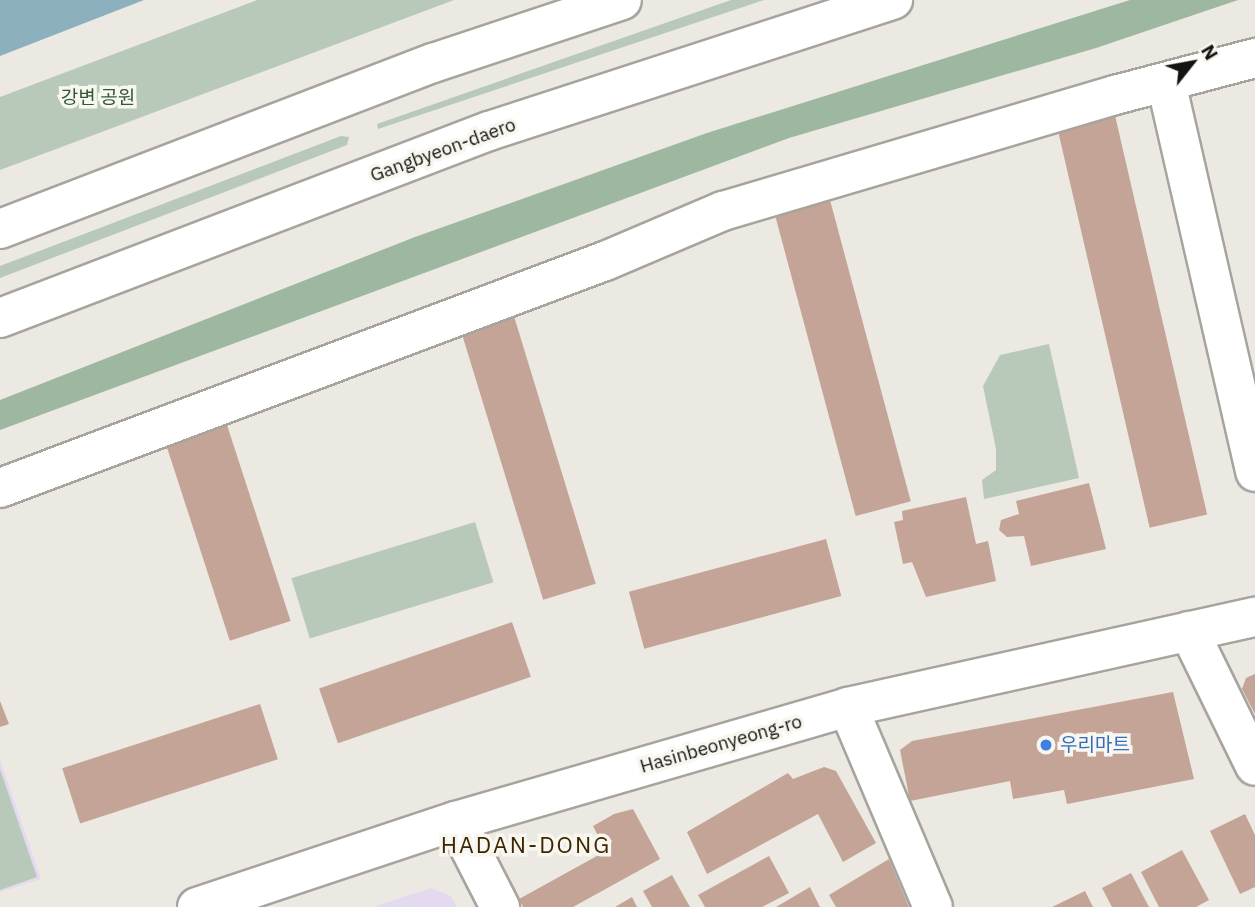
<!DOCTYPE html>
<html>
<head>
<meta charset="utf-8">
<style>
  body { margin:0 }
  #map { position:relative; width:1255px; height:907px; overflow:hidden; background:#ebe9e1; font-family:"IBM Plex Sans","Noto Sans KR",sans-serif }
  div>[style] { position:absolute }
  .education>* { inset:0; background:#e4daef }
  .green>* { inset:0; background:#b8c9b9; transform-origin:0 0 }
  .forest>* { inset:0; background:#9db7a0 }
  .water>* { inset:0; background:#8cb0bd }
  .building>* { inset:0; background:#c4a496; transform-origin:0 0 }
  .roads { filter:drop-shadow(2px 0 #a6a49d) drop-shadow(-2px 0 #a6a49d) drop-shadow(0 2px #a6a49d) drop-shadow(0 -2px #a6a49d) }
  .minor>* { height:38px; margin:-19px; padding:0 19px; transform-origin:19px; border-radius:19px; background:#fff }
  .major>* { height:38px; margin:-19px; padding:0 19px; transform-origin:19px; border-radius:19px; background:#fff }
  .dots>* { width:19px; height:19px; translate:-50% -50%; box-sizing:border-box; border:4px solid #f8f7ef; border-radius:50% }
  span { translate:-50% -50%; white-space:nowrap; text-align:center; line-height:1.15; -webkit-text-stroke:7px #f8f7ef; paint-order:stroke }
  .park-label { font-size:19px; color:#305936 }
  .street-label { font-size:19px; color:#151411 }
  .shop-label { font-size:19px; color:#366cbe }
  .left { translate:0 -50%; text-align:left }
  .quarter-label { font-size:23px; color:#3f2504; letter-spacing:2px }
  .north { position:absolute; left:1157px; top:28px; width:70px; height:70px; -webkit-text-stroke:5px #f8f7ef; paint-order:stroke; rotate:59deg; font-size:19px; font-weight:700; line-height:28px; text-align:center; color:#151411 }
  .north::after { content:''; display:block; margin:auto; width:24px; height:32px; background:#151411; clip-path:polygon(50% 0,100% 100%,50% 72%,0 100%) }
</style>
</head>
<body>
<div id="map">
  <div class="education">
    <div style="clip-path:polygon(0 760px,41px 879px,0 892px)"></div>
    <div style="clip-path:polygon(431px 888px,451px 896px,457px 907px,373px 907px)"></div>
  </div>
  <div class="green">
    <div style="clip-path:polygon(257px 0,454px 0,0 170px,0 97px)"></div>
    <div style="clip-path:polygon(731px 0,764px 0,378px 129px,377px 124px)"></div>
    <div style="clip-path:polygon(341px 136px,349px 137px,347px 145px,0 278px,0 266px)"></div>
    <div style="clip-path:polygon(1049px 344px,1079px 478px,984px 499px,982px 480px,996px 470px,996px 449px,983px 386px,1000px 355px)"></div>
    <div style="left:475px;top:522px;width:63px;height:192px;rotate:73deg"></div>
    <div style="clip-path:polygon(0 769px,37px 877px,0 890px)"></div>
  </div>
  <div class="forest">
    <div style="clip-path:polygon(1130px 0,1238px 0,1096px 48px,789px 138px,0 430px,0 400px,415px 237px,707px 133px)"></div>
  </div>
  <div class="water">
    <div style="clip-path:polygon(0 0,144px 0,0 56px)"></div>
  </div>
  <div class="building">
    <div style="left:1114px;top:111px;width:414px;height:59px;rotate:77deg"></div>
    <div style="left:830px;top:200px;width:312px;height:57px;rotate:75deg"></div>
    <div style="left:513px;top:313px;width:283px;height:55px;rotate:73deg"></div>
    <div style="left:227px;top:425px;width:206px;height:64px;rotate:72deg"></div>
    <div style="clip-path:polygon(1089px 483px,1106px 549px,1031px 566px,1024px 536px,1007px 537px,999px 530px,1001px 520px,1019px 514px,1016px 501px)"></div>
    <div style="clip-path:polygon(966px 497px,976px 544px,988px 541px,996px 581px,926px 597px,912px 562px,903px 564px,894px 522px,903px 520px,902px 511px)"></div>
    <div style="left:826px;top:539px;width:59px;height:204px;rotate:75deg"></div>
    <div style="left:512px;top:622px;width:58px;height:204px;rotate:71deg"></div>
    <div style="clip-path:polygon(1255px 674px,1255px 714px,1242px 689px,1246px 678px)"></div>
    <div style="clip-path:polygon(1173px 692px,1194px 779px,1067px 804px,1064px 790px,1013px 799px,1010px 781px,910px 801px,900px 750px,912px 741px)"></div>
    <div style="clip-path:polygon(0 701px,9px 724px,0 727px)"></div>
    <div style="left:260px;top:704px;width:58px;height:208px;rotate:72deg"></div>
    <div style="clip-path:polygon(824px 767px,836px 771px,876px 843px,843px 862px,818px 814px,707px 874px,687px 832px,788px 773px,793px 779px)"></div>
    <div style="clip-path:polygon(633px 809px,660px 859px,573px 907px,523px 907px,519px 899px,606px 851px,593px 826px,614px 814px)"></div>
    <div style="clip-path:polygon(1245px 814px,1255px 835px,1255px 887px,1240px 894px,1210px 831px)"></div>
    <div style="clip-path:polygon(1182px 850px,1209px 900px,1196px 907px,1159px 907px,1141px 872px)"></div>
    <div style="clip-path:polygon(769px 856px,789px 893px,762px 907px,705px 907px,698px 895px)"></div>
    <div style="clip-path:polygon(889px 859px,909px 907px,836px 907px,829px 895px)"></div>
    <div style="clip-path:polygon(1131px 873px,1149px 907px,1112px 907px,1102px 888px)"></div>
    <div style="clip-path:polygon(672px 875px,690px 907px,652px 907px,643px 891px)"></div>
    <div style="clip-path:polygon(810px 887px,820px 907px,776px 907px)"></div>
    <div style="clip-path:polygon(1085px 891px,1093px 907px,1052px 907px)"></div>
    <div style="clip-path:polygon(632px 897px,637px 907px,615px 907px)"></div>
  </div>
  <div class="roads">
    <div class="minor">
      <div style="left:1166px;top:82px;width:400px;rotate:77.1deg"></div>
      <div style="left:0;top:488px;width:646px;rotate:-20.57deg"></div>
      <div style="left:605px;top:261px;width:128px;rotate:-23deg"></div>
      <div style="left:723px;top:211px;width:409px;rotate:-16.5deg"></div>
      <div style="left:1115px;top:95px;width:145px;rotate:-14.8deg"></div>
      <div style="left:1189px;top:631px;width:150px;rotate:63.9deg"></div>
      <div style="left:848px;top:707px;width:217px;rotate:67deg"></div>
      <div style="left:456px;top:821px;width:97px;rotate:62.9deg"></div>
      <div style="left:197px;top:907px;width:273px;rotate:-18.4deg"></div>
      <div style="left:456px;top:821px;width:408px;rotate:-16.2deg"></div>
      <div style="left:848px;top:707px;width:417px;rotate:-12.5deg"></div>
    </div>
    <div class="major">
      <div style="left:0;top:229px;width:464px;rotate:-21deg"></div>
      <div style="left:433px;top:63px;width:199px;rotate:-18.4deg"></div>
      <div style="left:0;top:318px;width:524px;rotate:-20.93deg"></div>
      <div style="left:489px;top:131px;width:425px;rotate:-18deg"></div>
    </div>
  </div>
  <div class="dots">
    <div style="left:1046px;top:745px;background:#3f7fe0"></div>
  </div>
  <div class="park-label">
    <span style="left:98px;top:98px">강변 공원</span>
  </div>
  <div class="street-label">
    <span style="left:443px;top:150px;rotate:-20deg">Gangbyeon-daero</span>
    <span style="left:721px;top:744px;rotate:-16deg">Hasinbeonyeong-ro</span>
  </div>
  <div class="shop-label">
    <span class="left" style="left:1060px;top:745px">우리마트</span>
  </div>
  <div class="quarter-label">
    <span style="left:526px;top:844px">HADAN-DONG</span>
  </div>
  <div class="north">N</div>
</div>
</body>
</html>
